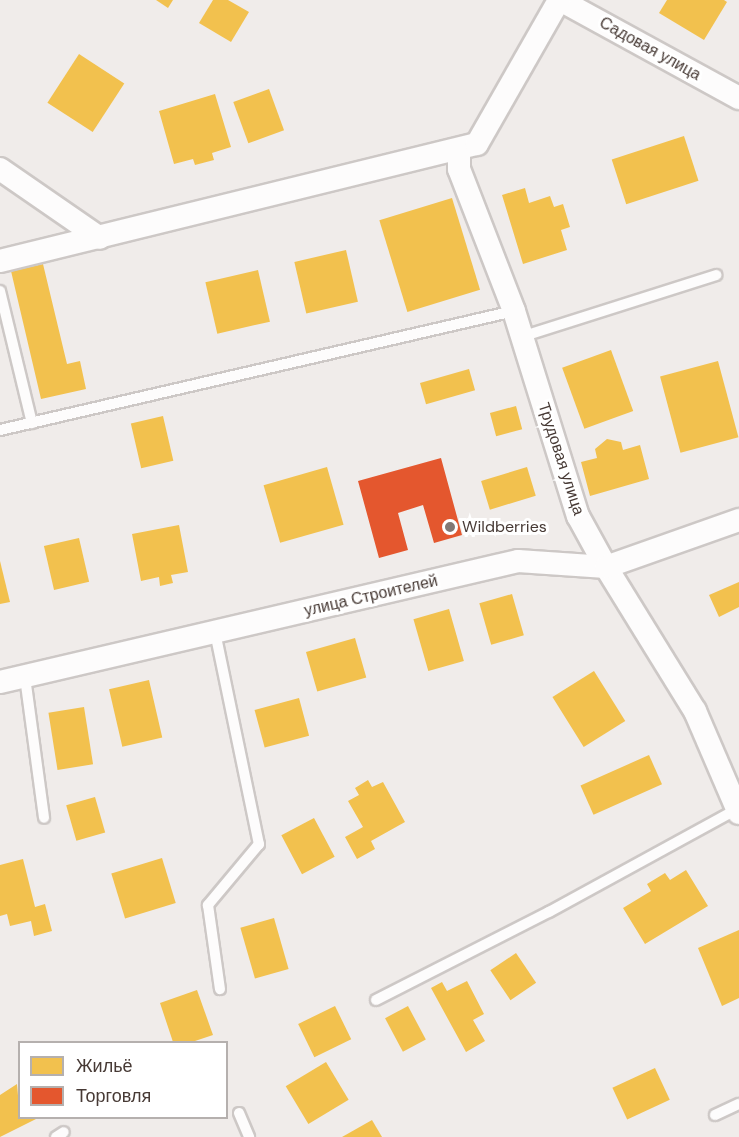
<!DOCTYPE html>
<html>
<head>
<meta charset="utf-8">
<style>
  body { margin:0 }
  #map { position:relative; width:739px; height:1137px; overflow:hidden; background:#f0ecea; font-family:"DM Sans",sans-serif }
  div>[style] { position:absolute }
  .homes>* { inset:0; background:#f2c14e; transform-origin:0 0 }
  .shops>* { inset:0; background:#e4572e }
  .roads { filter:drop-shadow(2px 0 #cdc8c6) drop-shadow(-2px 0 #cdc8c6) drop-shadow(0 2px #cdc8c6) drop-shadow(0 -2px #cdc8c6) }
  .lane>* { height:10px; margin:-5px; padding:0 5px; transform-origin:5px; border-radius:5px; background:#fdfcfc }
  .street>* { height:22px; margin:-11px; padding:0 11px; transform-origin:11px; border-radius:11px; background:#fdfcfc }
  .dots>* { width:16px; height:16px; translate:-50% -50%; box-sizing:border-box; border:3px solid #fff; border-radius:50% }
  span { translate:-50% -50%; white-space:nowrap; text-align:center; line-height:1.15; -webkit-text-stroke:6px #fff; paint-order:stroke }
  .street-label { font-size:16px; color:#473a35 }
  .poi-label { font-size:16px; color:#473a35 }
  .left { translate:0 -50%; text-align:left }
  .legend { position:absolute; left:18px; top:1041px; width:210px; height:78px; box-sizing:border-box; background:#fff; border:2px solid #b5b0ae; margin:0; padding:8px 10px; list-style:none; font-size:18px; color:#473a35 }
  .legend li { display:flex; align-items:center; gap:12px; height:30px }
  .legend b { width:30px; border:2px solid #b5b0ae }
</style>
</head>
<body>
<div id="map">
  <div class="homes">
    <div style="clip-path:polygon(156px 0,173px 0,168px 8px)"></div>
    <div style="clip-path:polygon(213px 0,228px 0,249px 12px,231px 42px,199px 23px)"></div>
    <div style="clip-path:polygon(667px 0,724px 0,727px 2px,704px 40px,659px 13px)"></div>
    <div style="left:79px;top:54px;width:54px;height:58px;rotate:33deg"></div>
    <div style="left:269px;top:89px;width:44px;height:38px;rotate:70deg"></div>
    <div style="clip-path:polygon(215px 94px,231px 147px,212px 153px,214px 160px,195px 165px,193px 159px,174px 164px,159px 111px)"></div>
    <div style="left:684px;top:136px;width:47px;height:76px;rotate:72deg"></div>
    <div style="clip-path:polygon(525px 188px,529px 203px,550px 196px,554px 207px,563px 204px,570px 227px,561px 230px,567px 250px,523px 264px,502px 195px)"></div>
    <div style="left:452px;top:198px;width:96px;height:76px;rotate:73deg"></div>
    <div style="left:346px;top:250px;width:53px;height:53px;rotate:77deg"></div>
    <div style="clip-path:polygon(43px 264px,67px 364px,80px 361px,86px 389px,41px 399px,11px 271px)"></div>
    <div style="left:258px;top:270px;width:53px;height:54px;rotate:77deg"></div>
    <div style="left:611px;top:350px;width:65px;height:52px;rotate:70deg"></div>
    <div style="left:718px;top:361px;width:79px;height:60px;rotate:75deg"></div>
    <div style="left:469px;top:369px;width:22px;height:51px;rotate:74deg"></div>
    <div style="left:516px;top:406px;width:24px;height:27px;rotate:75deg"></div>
    <div style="left:163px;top:416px;width:46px;height:33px;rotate:77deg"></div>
    <div style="clip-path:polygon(607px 439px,621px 442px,623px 450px,640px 445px,649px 479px,590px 496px,581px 462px,597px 458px,595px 449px)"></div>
    <div style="left:327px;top:467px;width:60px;height:66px;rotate:74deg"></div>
    <div style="left:527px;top:467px;width:30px;height:48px;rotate:73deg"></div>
    <div style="clip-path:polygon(179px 525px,188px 572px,171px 575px,173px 583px,160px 586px,159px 577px,141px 581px,132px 534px)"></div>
    <div style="left:79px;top:538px;width:45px;height:36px;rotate:77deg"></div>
    <div style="clip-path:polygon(0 561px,10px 602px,0 604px)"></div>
    <div style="clip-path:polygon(739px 582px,739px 607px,719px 617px,709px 595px)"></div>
    <div style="left:512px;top:594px;width:43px;height:34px;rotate:74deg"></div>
    <div style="left:449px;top:609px;width:54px;height:37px;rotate:74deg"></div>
    <div style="left:355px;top:638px;width:41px;height:51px;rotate:74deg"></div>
    <div style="left:594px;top:671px;width:59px;height:49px;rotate:58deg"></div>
    <div style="left:149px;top:680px;width:59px;height:41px;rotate:77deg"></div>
    <div style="left:299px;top:698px;width:39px;height:46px;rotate:75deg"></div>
    <div style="left:84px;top:707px;width:58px;height:36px;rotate:81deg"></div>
    <div style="left:649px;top:755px;width:32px;height:75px;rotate:66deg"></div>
    <div style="clip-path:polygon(368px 780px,372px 787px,383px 782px,405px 822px,371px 841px,375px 849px,357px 859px,345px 837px,363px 827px,348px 801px,359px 795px,355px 788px)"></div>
    <div style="left:95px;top:797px;width:37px;height:30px;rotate:74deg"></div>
    <div style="left:314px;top:818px;width:44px;height:37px;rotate:62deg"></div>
    <div style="left:162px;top:858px;width:47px;height:53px;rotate:73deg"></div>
    <div style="clip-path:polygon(23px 859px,35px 907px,45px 904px,52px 931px,34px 936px,31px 921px,10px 926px,7px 914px,0 916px,0 865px)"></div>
    <div style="clip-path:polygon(686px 870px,708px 906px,645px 944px,623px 908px,651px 891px,647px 884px,665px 873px,670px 880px)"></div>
    <div style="left:274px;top:918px;width:53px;height:35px;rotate:74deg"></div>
    <div style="clip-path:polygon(739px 930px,739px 998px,722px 1006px,698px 948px)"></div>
    <div style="left:516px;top:953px;width:36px;height:31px;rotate:56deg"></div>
    <div style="clip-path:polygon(467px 981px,484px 1014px,473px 1020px,485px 1041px,466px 1052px,431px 988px,442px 982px,447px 991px)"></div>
    <div style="clip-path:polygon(197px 990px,213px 1035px,192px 1042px,173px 1042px,160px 1003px)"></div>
    <div style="left:335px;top:1006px;width:37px;height:41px;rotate:64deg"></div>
    <div style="left:408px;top:1006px;width:38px;height:26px;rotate:62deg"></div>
    <div style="left:326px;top:1062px;width:44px;height:47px;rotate:59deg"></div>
    <div style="left:655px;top:1068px;width:35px;height:47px;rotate:65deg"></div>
    <div style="clip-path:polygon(17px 1084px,20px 1118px,38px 1118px,0 1137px,0 1095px)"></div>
    <div style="clip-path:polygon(372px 1120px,382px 1137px,342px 1137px)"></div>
  </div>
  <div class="shops">
    <div style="clip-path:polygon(441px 458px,462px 535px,434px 543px,423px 505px,398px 513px,408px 550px,379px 558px,358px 481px)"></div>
  </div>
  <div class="roads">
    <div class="lane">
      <div style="left:0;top:291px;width:136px;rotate:76.4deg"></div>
      <div style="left:521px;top:337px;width:205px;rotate:-17.6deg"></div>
      <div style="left:0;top:430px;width:528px;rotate:-13.04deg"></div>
      <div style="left:215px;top:632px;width:217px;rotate:78.3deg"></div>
      <div style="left:259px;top:844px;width:80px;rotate:129.9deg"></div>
      <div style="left:208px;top:905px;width:85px;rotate:81.9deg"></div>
      <div style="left:25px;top:677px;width:142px;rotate:82.3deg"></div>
      <div style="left:376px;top:1000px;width:194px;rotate:-27deg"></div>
      <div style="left:549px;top:912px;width:214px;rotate:-28.7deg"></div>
      <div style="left:239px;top:1113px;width:26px;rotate:67deg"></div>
      <div style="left:715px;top:1115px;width:26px;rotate:-25deg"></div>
      <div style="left:56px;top:1137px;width:9px;rotate:-32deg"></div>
    </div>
    <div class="street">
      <div style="left:560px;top:0;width:204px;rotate:28.7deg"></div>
      <div style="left:459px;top:151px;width:18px;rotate:90deg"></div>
      <div style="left:459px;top:169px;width:152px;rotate:68.8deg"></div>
      <div style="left:514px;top:311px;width:215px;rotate:72.7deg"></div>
      <div style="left:578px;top:516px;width:58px;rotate:61.2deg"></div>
      <div style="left:606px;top:567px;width:169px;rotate:58.3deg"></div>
      <div style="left:695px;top:711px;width:111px;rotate:66.7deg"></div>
      <div style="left:0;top:169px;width:121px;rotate:34.6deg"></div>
      <div style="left:0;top:261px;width:491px;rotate:-13.8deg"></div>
      <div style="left:477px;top:144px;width:166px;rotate:-60.3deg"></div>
      <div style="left:0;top:682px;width:532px;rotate:-13.15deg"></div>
      <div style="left:518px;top:561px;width:88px;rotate:3.9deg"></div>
      <div style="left:606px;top:567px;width:141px;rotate:-19.5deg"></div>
    </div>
  </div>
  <div class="dots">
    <div style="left:450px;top:527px;background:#827874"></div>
  </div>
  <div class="street-label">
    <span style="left:650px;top:49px;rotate:29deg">Садовая улица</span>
    <span style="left:561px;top:459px;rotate:72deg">Трудовая улица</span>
    <span style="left:371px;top:596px;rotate:-13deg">улица Строителей</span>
  </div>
  <div class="poi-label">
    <span class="left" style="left:462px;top:527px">Wildberries</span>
  </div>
  <ul class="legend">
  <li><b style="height:16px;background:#f2c14e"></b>Жильё</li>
  <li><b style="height:16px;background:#e4572e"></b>Торговля</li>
  </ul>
</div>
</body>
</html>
